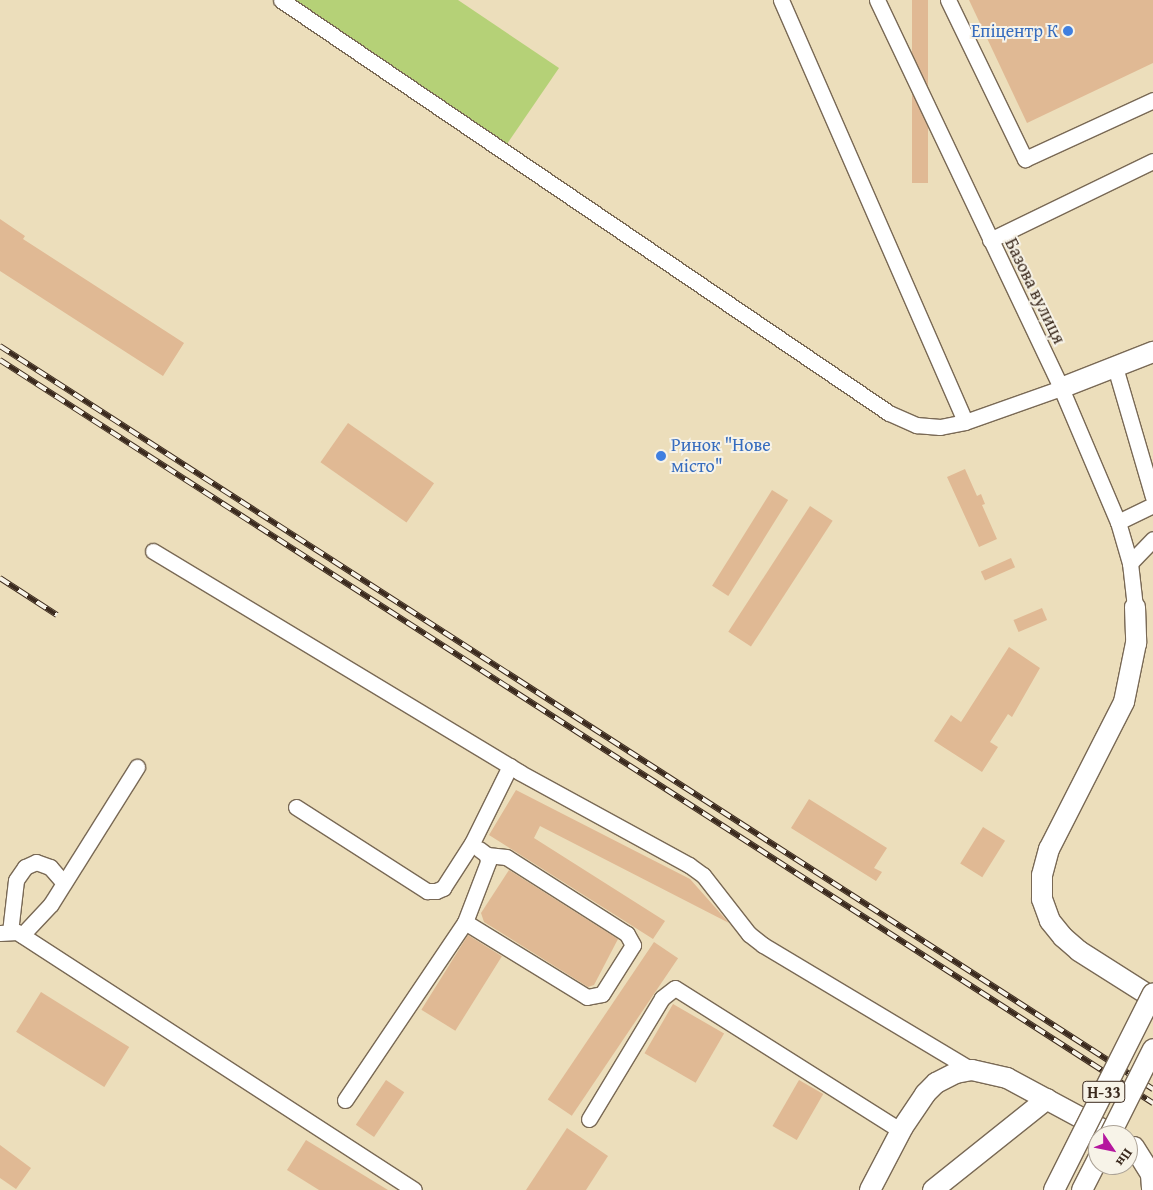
<!DOCTYPE html>
<html>
<head>
<meta charset="utf-8">
<style>
  body { margin:0 }
  #map { position:relative; width:1153px; height:1190px; overflow:hidden; background:#ecdebb; font-family:"Gentium Book Plus",serif }
  div>[style] { position:absolute }
  .green>* { inset:0; background:#b5d177 }
  .building>* { inset:0; background:#e0b994; transform-origin:0 0 }
  .roads { filter:drop-shadow(1px 0 #796955) drop-shadow(-1px 0 #796955) drop-shadow(0 1px #796955) drop-shadow(0 -1px #796955) }
  .minor>* { height:15px; margin:-7.5px; padding:0 7.5px; transform-origin:7.5px; border-radius:7.5px; background:#fff }
  .major>* { height:20px; margin:-10px; padding:0 10px; transform-origin:10px; border-radius:10px; background:#fff }
  .rail>* { height:5.5px; margin-top:-2.75px; transform-origin:0; background:repeating-linear-gradient(90deg,#f7f3e8 0 11px,#3b2a1e 0 22px); box-sizing:border-box; border-block:1px solid #3b2a1e }
  .bridges { filter:drop-shadow(1px 0 #796955) drop-shadow(-1px 0 #796955) drop-shadow(0 1px #796955) drop-shadow(0 -1px #796955) }
  .major-bridge>* { height:20px; margin:-10px; padding:0 10px; transform-origin:10px; border-radius:10px; background:#fff }
  .dots>* { width:14px; height:14px; translate:-50% -50%; box-sizing:border-box; border:2px solid #f7f3e8; border-radius:50% }
  span { translate:-50% -50%; white-space:nowrap; text-align:center; line-height:1.15; -webkit-text-stroke:4px #f7f3e8; paint-order:stroke }
  .shield-label span { padding:1px 4px; background:#f7f3e8; border:1px solid; border-radius:4px; -webkit-text-stroke-width:0 }
  .shield-label { font-size:16px; color:#3b2a1e; font-weight:700 }
  .shop-label { font-size:18px; color:#366cbe }
  .right { translate:-100% -50%; text-align:right }
  .left { translate:0 -50%; text-align:left }
  .street-label { font-size:18px; color:#3b2a1e }
  .north { position:absolute; left:1088px; top:1125px; width:50px; height:50px; box-sizing:border-box; background:#f7f3e8; border:1px solid #aca397; border-radius:50%; rotate:124deg; font-size:14px; font-weight:700; line-height:20px; text-align:center; color:#3b2a1e }
  .north::after { content:''; display:block; margin:auto; width:18px; height:22px; background:#b5179e; clip-path:polygon(50% 0,100% 100%,50% 72%,0 100%) }
</style>
</head>
<body>
<div id="map">
  <div class="green">
    <div style="clip-path:polygon(293px 0,458px 0,559px 68px,507px 144px)"></div>
  </div>
  <div class="building">
    <div style="left:912px;top:0;width:16px;height:183px"></div>
    <div style="clip-path:polygon(969px 0,1153px 0,1153px 63px,1027px 123px)"></div>
    <div style="clip-path:polygon(0 219px,25px 236px,23px 239px,184px 343px,163px 376px,0 271px)"></div>
    <div style="left:348px;top:423px;width:105px;height:48px;rotate:35deg"></div>
    <div style="clip-path:polygon(965px 469px,977px 496px,981px 494px,985px 504px,982px 505px,997px 539px,979px 547px,947px 477px)"></div>
    <div style="left:772px;top:490px;width:19px;height:113px;rotate:32deg"></div>
    <div style="left:810px;top:506px;width:27px;height:150px;rotate:33deg"></div>
    <div style="left:1011px;top:558px;width:10px;height:33px;rotate:66deg"></div>
    <div style="left:1042px;top:608px;width:13px;height:31px;rotate:67deg"></div>
    <div style="clip-path:polygon(1009px 647px,1040px 668px,1012px 717px,1008px 714px,990px 742px,998px 747px,982px 772px,934px 741px,951px 715px,961px 722px)"></div>
    <div style="clip-path:polygon(516px 790px,690px 879px,729px 923px,540px 826px,534px 838px,665px 921px,653px 939px,489px 835px)"></div>
    <div style="clip-path:polygon(809px 799px,887px 848px,874px 868px,882px 872px,876px 881px,791px 828px)"></div>
    <div style="left:983px;top:827px;width:26px;height:43px;rotate:32deg"></div>
    <div style="clip-path:polygon(509px 870px,618px 939px,594px 985px,588px 987px,484px 922px,481px 913px)"></div>
    <div style="left:468px;top:935px;width:40px;height:88px;rotate:32deg"></div>
    <div style="left:654px;top:942px;width:29px;height:190px;rotate:34deg"></div>
    <div style="left:41px;top:992px;width:104px;height:47px;rotate:32deg"></div>
    <div style="left:673px;top:1004px;width:59px;height:57px;rotate:30deg"></div>
    <div style="left:386px;top:1080px;width:22px;height:54px;rotate:34deg"></div>
    <div style="left:799px;top:1080px;width:28px;height:53px;rotate:30deg"></div>
    <div style="clip-path:polygon(567px 1128px,608px 1156px,586px 1190px,526px 1190px)"></div>
    <div style="clip-path:polygon(306px 1140px,388px 1190px,319px 1190px,287px 1170px)"></div>
    <div style="clip-path:polygon(0 1145px,31px 1168px,16px 1189px,0 1178px)"></div>
  </div>
  <div class="roads">
    <div class="minor">
      <div style="left:281px;top:0;width:735px;rotate:34.19deg"></div>
      <div style="left:889px;top:413px;width:30px;rotate:24deg"></div>
      <div style="left:916px;top:425px;width:24px;rotate:5deg"></div>
      <div style="left:940px;top:427px;width:25px;rotate:-11deg"></div>
      <div style="left:965px;top:422px;width:102px;rotate:-19.5deg"></div>
      <div style="left:781px;top:0;width:460px;rotate:66.4deg"></div>
      <div style="left:877px;top:0;width:429px;rotate:64.6deg"></div>
      <div style="left:1061px;top:388px;width:146px;rotate:67deg"></div>
      <div style="left:1118px;top:522px;width:43px;rotate:73.7deg"></div>
      <div style="left:1130px;top:563px;width:44px;rotate:83.5deg"></div>
      <div style="left:948px;top:0;width:177px;rotate:64.2deg"></div>
      <div style="left:1025px;top:159px;width:141px;rotate:-24.7deg"></div>
      <div style="left:990px;top:240px;width:181px;rotate:-25.9deg"></div>
      <div style="left:1115px;top:367px;width:135px;rotate:73.7deg"></div>
      <div style="left:1118px;top:522px;width:39px;rotate:-26deg"></div>
      <div style="left:153px;top:551px;width:428px;rotate:31.1deg"></div>
      <div style="left:519px;top:772px;width:194px;rotate:28.7deg"></div>
      <div style="left:689px;top:865px;width:17px;rotate:36deg"></div>
      <div style="left:703px;top:875px;width:75px;rotate:52.1deg"></div>
      <div style="left:749px;top:934px;width:18px;rotate:38deg"></div>
      <div style="left:763px;top:945px;width:244px;rotate:30.9deg"></div>
      <div style="left:1130px;top:563px;width:33px;rotate:-46deg"></div>
      <div style="left:296px;top:807px;width:156px;rotate:32.7deg"></div>
      <div style="left:427px;top:891px;width:9px"></div>
      <div style="left:436px;top:891px;width:8px;rotate:-23deg"></div>
      <div style="left:443px;top:888px;width:54px;rotate:-57.2deg"></div>
      <div style="left:472px;top:843px;width:86px;rotate:-63.7deg"></div>
      <div style="left:465px;top:922px;width:143px;rotate:31.6deg"></div>
      <div style="left:587px;top:997px;width:15px;rotate:-11deg"></div>
      <div style="left:602px;top:994px;width:58px;rotate:-57.7deg"></div>
      <div style="left:633px;top:945px;width:13px;rotate:-119deg"></div>
      <div style="left:627px;top:934px;width:143px;rotate:-147.5deg"></div>
      <div style="left:506px;top:857px;width:19px;rotate:-174deg"></div>
      <div style="left:10px;top:932px;width:52px;rotate:-83.4deg"></div>
      <div style="left:16px;top:880px;width:16px;rotate:-55deg"></div>
      <div style="left:25px;top:867px;width:12px;rotate:-24deg"></div>
      <div style="left:36px;top:862px;width:15px;rotate:20deg"></div>
      <div style="left:50px;top:867px;width:20px;rotate:49deg"></div>
      <div style="left:0;top:933px;width:17px;rotate:-3deg"></div>
      <div style="left:17px;top:932px;width:473px;rotate:33deg"></div>
      <div style="left:22px;top:935px;width:42px;rotate:-46.9deg"></div>
      <div style="left:51px;top:904px;width:162px;rotate:-57.9deg"></div>
      <div style="left:345px;top:1100px;width:215px;rotate:-56deg"></div>
      <div style="left:465px;top:922px;width:64px;rotate:-69deg"></div>
      <div style="left:488px;top:862px;width:7px;rotate:-98deg"></div>
      <div style="left:487px;top:855px;width:10px;rotate:-143deg"></div>
      <div style="left:589px;top:1119px;width:141px;rotate:-58.9deg"></div>
      <div style="left:662px;top:998px;width:16px;rotate:-38deg"></div>
      <div style="left:675px;top:988px;width:267px;rotate:32.3deg"></div>
    </div>
    <div class="major">
      <div style="left:1061px;top:388px;width:99px;rotate:-21.4deg"></div>
      <div style="left:1135px;top:607px;width:36px;rotate:88deg"></div>
      <div style="left:1136px;top:643px;width:60px;rotate:101.5deg"></div>
      <div style="left:1124px;top:702px;width:165px;rotate:117deg"></div>
      <div style="left:1049px;top:849px;width:27px;rotate:105deg"></div>
      <div style="left:1042px;top:875px;width:24px;rotate:90deg"></div>
      <div style="left:1042px;top:899px;width:23px;rotate:70deg"></div>
      <div style="left:1050px;top:921px;width:21px;rotate:51deg"></div>
      <div style="left:1063px;top:937px;width:21px;rotate:41deg"></div>
      <div style="left:1079px;top:951px;width:88px;rotate:32.4deg"></div>
      <div style="left:1134px;top:1147px;width:32px;rotate:58deg"></div>
      <div style="left:1151px;top:1174px;width:16px;rotate:86deg"></div>
      <div style="left:870px;top:1190px;width:71px;rotate:-62.4deg"></div>
      <div style="left:903px;top:1127px;width:40px;rotate:-56deg"></div>
      <div style="left:925px;top:1094px;width:16px;rotate:-45deg"></div>
      <div style="left:936px;top:1083px;width:22px;rotate:-27deg"></div>
      <div style="left:956px;top:1073px;width:16px;rotate:-11deg"></div>
      <div style="left:972px;top:1070px;width:36px;rotate:13deg"></div>
      <div style="left:1007px;top:1078px;width:120px;rotate:28.3deg"></div>
      <div style="left:933px;top:1190px;width:146px;rotate:-38.6deg"></div>
      <div style="left:1082px;top:1190px;width:36px;rotate:-63deg"></div>
    </div>
  </div>
  <div class="rail">
    <div style="left:0;top:346px;width:1372px;rotate:32.8deg"></div>
    <div style="left:0;top:360px;width:1372px;rotate:32.8deg"></div>
    <div style="left:0;top:578px;width:68px;rotate:33deg"></div>
  </div>
  <div class="bridges">
    <div class="major-bridge">
      <div style="left:1110px;top:1135px;width:96px;rotate:-63.4deg"></div>
      <div style="left:1054px;top:1190px;width:220px;rotate:-63.3deg"></div>
    </div>
  </div>
  <div class="dots">
    <div style="left:1068px;top:31px;background:#3f7fe0"></div>
    <div style="left:661px;top:456px;background:#3f7fe0"></div>
  </div>
  <div class="shield-label">
    <span style="left:1104px;top:1092px">Н-33</span>
  </div>
  <div class="shop-label">
    <span class="right" style="left:1058px;top:31px">Епіцентр К</span>
    <span class="left" style="left:671px;top:456px">Ринок "Нове<br>місто"</span>
  </div>
  <div class="street-label">
    <span style="left:1035px;top:291px;rotate:64deg">Базова вулиця</span>
  </div>
  <div class="north">Пн</div>
</div>
</body>
</html>
